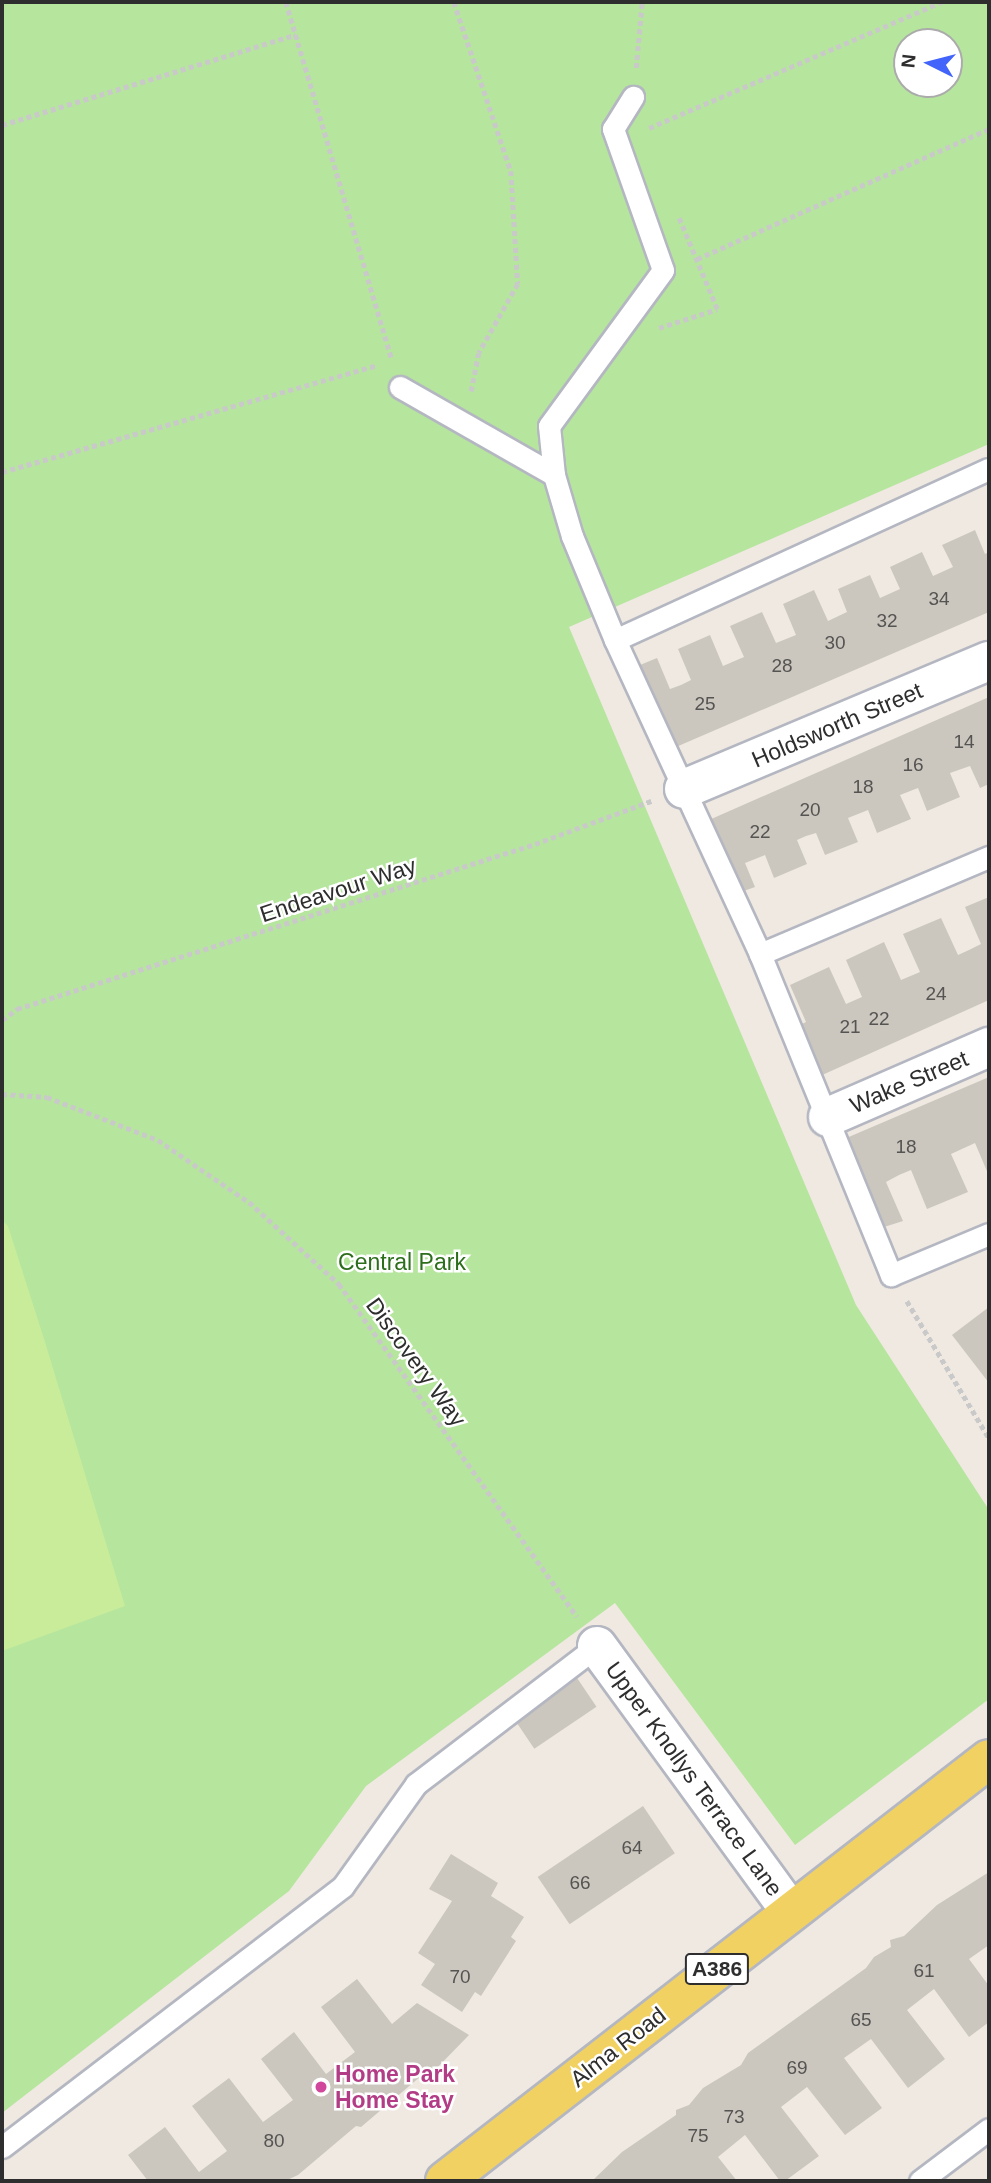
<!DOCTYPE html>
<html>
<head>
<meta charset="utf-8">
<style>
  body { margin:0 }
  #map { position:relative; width:991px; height:2183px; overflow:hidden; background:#efe9e1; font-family:Arial,sans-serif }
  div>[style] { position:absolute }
  .green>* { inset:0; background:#b6e59e }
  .pitch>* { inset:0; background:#c9ec9a }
  .building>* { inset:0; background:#cbc7bf; transform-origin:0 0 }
  .path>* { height:4.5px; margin-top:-2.25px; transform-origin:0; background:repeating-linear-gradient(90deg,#c9c9c9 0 5px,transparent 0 8.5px) }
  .roads { filter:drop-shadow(2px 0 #b4b7c1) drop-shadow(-2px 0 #b4b7c1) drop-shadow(0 2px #b4b7c1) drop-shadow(0 -2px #b4b7c1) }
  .service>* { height:21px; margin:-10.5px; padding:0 10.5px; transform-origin:10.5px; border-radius:10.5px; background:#fff }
  .minor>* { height:38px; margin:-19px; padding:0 19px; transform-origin:19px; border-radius:19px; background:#fff }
  .primary>* { height:38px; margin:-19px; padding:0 19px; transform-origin:19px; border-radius:19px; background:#f2d163 }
  .dots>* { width:19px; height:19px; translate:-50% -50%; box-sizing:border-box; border:4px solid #fff; border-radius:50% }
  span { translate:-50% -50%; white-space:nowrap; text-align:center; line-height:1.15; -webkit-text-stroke:5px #fff; paint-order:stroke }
  .number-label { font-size:19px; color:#555452 }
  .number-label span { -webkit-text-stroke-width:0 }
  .shield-label span { padding:2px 5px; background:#fff; border:2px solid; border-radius:5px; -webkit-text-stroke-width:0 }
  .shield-label { font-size:21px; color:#2e2e2e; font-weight:700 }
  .street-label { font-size:23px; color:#2e2e2e }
  .park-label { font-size:23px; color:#2c6e1b }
  .hotel-label { font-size:23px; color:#b23c85; font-weight:700 }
  .left { translate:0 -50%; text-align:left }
  .frame { position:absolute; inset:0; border:4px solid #2e2e2e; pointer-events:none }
  .north { position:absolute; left:893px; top:28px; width:70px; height:70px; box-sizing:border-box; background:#fff; border:2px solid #ababab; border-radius:50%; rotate:276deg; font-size:19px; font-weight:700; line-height:28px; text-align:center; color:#2e2e2e }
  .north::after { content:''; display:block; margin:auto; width:24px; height:32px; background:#4264fb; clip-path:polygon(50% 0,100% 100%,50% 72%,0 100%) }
</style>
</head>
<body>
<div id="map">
  <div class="green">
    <div style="clip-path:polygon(evenodd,2px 2px,989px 2px,989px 444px,569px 627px,856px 1305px,989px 1510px,989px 1699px,795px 1845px,615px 1603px,366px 1786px,289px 1891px,2px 2113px,2px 2px,907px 42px,949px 42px,949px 84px,907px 84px,907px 42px)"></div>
  </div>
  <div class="pitch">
    <div style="clip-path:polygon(2px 1220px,8px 1226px,45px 1342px,125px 1606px,2px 1651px)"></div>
  </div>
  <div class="building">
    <div style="clip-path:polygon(975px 530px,985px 554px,989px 552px,989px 612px,676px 747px,640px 665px,657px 658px,670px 689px,681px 685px,691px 680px,678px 649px,710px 635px,723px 666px,744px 657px,730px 626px,762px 612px,776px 643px,796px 635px,783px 604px,814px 590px,828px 621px,847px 612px,838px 589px,870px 575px,880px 598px,900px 589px,890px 567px,922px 552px,933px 576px,953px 567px,942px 545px)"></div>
    <div style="clip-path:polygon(989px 697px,989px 784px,980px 788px,970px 766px,950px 773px,960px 797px,927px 811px,918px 788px,900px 795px,911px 819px,877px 833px,868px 810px,848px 818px,858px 842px,825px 855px,816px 833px,806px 836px,797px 840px,807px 864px,774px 878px,765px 855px,745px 863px,755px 887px,738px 893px,709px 820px)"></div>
    <div style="clip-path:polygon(989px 897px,989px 1000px,820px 1076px,798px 1026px,806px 1022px,790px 985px,829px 967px,846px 1004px,862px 997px,846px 960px,884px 942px,901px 980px,920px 972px,903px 934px,941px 918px,958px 955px,969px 950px,981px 944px,965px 907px)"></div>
    <div style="clip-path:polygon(989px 1077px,989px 1176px,975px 1143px,951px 1154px,968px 1192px,927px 1209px,911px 1170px,899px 1175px,886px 1182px,903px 1221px,881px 1228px,844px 1139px)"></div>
    <div style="clip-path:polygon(989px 1307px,989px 1383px,952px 1335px)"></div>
    <div style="left:573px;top:1672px;width:42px;height:75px;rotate:56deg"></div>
    <div style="left:643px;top:1806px;width:57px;height:127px;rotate:56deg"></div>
    <div style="clip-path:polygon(451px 1854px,498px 1883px,491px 1896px,524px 1917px,511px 1937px,516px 1941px,481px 1996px,475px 1992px,462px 2012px,421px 1985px,435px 1964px,418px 1953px,452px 1901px,429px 1889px)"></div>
    <div style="clip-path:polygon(989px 1872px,989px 1945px,969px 1959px,989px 1986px,989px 2022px,969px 2037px,934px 1989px,907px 2010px,945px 2059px,908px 2088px,871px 2039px,844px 2058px,882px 2108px,845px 2135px,807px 2087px,781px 2107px,819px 2156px,785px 2181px,780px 2181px,745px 2135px,718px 2157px,737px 2181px,592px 2181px,622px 2152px,676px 2115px,676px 2110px,689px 2105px,703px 2088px,741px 2065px,748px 2053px,866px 1968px,874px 1957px,891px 1947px,890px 1940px,904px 1936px,937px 1905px)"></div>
    <div style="clip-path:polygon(357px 1979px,392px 2024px,417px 2003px,469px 2035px,434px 2071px,421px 2076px,361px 2127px,356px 2126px,298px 2175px,285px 2181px,148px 2181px,128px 2155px,165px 2127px,199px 2172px,227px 2151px,192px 2106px,229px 2078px,263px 2122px,293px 2100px,261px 2059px,294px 2032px,326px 2074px,355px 2052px,321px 2007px)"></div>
  </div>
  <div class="path">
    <div style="left:286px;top:2px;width:372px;rotate:73.5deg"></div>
    <div style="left:454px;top:2px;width:178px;rotate:71.4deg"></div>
    <div style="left:511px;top:171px;width:113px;rotate:86.5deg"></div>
    <div style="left:518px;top:284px;width:79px;rotate:119.5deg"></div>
    <div style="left:479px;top:353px;width:41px;rotate:101.3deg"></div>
    <div style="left:636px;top:68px;width:66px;rotate:-84.8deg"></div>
    <div style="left:2px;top:125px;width:307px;rotate:-17.1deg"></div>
    <div style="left:649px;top:128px;width:319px;rotate:-23.3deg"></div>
    <div style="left:697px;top:259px;width:320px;rotate:-24deg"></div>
    <div style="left:659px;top:328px;width:61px;rotate:-18.1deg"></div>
    <div style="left:717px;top:309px;width:99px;rotate:-112.7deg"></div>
    <div style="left:2px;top:472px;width:391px;rotate:-15.9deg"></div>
    <div style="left:2px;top:1020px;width:19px;rotate:-36deg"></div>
    <div style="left:17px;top:1009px;width:544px;rotate:-17.67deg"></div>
    <div style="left:535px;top:844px;width:124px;rotate:-20.3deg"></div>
    <div style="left:2px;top:1094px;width:45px;rotate:3.8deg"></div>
    <div style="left:47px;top:1097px;width:119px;rotate:21.2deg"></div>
    <div style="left:158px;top:1140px;width:110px;rotate:34.3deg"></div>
    <div style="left:249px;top:1202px;width:122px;rotate:42.3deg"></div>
    <div style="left:339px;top:1284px;width:409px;rotate:54.4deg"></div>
    <div style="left:907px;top:1301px;width:160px;rotate:59.1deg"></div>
  </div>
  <div class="roads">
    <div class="service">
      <div style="left:400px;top:387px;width:177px;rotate:29.7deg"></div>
      <div style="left:554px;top:475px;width:64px;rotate:73.6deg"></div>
      <div style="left:572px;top:536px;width:113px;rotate:67.5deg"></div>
      <div style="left:615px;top:640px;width:346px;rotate:65.2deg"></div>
      <div style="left:760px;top:954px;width:347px;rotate:67.8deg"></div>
      <div style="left:891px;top:1275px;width:106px;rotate:-22.7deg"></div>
      <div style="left:554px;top:475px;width:49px;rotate:-95.8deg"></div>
      <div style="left:549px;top:426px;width:193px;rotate:-53.8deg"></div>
      <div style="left:663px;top:270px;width:150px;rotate:-109.5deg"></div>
      <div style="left:613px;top:129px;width:38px;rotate:-58deg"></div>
      <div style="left:615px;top:640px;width:411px;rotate:-24.6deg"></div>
      <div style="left:760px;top:954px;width:249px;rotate:-23deg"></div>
      <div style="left:2px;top:2147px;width:429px;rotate:-37.4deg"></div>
      <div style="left:343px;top:1886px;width:125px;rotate:-54.4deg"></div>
      <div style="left:416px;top:1784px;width:228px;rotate:-37.3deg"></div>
      <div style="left:920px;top:2181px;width:86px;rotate:-37deg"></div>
    </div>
    <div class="minor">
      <div style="left:684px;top:789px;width:331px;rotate:-22.8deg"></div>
      <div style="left:828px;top:1117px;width:176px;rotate:-23.5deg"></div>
      <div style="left:597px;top:1646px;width:329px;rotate:53.9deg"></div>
    </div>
    <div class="primary">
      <div style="left:445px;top:2181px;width:688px;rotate:-37.8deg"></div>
    </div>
  </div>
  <div class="dots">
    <div style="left:321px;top:2087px;background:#d1479c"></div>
  </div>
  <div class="number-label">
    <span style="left:939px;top:599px">34</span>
    <span style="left:887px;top:621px">32</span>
    <span style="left:835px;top:643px">30</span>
    <span style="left:782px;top:666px">28</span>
    <span style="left:705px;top:704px">25</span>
    <span style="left:964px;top:742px">14</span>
    <span style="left:913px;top:765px">16</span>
    <span style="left:863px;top:787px">18</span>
    <span style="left:810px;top:810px">20</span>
    <span style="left:760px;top:832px">22</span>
    <span style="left:936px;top:994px">24</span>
    <span style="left:879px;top:1019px">22</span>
    <span style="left:850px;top:1027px">21</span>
    <span style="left:906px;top:1147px">18</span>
    <span style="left:632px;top:1848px">64</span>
    <span style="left:580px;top:1883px">66</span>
    <span style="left:924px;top:1971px">61</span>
    <span style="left:460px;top:1977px">70</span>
    <span style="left:861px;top:2020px">65</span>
    <span style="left:797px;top:2068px">69</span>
    <span style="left:734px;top:2117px">73</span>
    <span style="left:698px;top:2136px">75</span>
    <span style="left:274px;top:2141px">80</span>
  </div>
  <div class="shield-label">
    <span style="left:717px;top:1969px">A386</span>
  </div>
  <div class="street-label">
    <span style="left:837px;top:725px;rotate:-23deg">Holdsworth Street</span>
    <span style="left:338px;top:890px;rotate:-18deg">Endeavour Way</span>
    <span style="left:909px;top:1082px;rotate:-23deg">Wake Street</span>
    <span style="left:416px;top:1362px;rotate:54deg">Discovery Way</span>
    <span style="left:694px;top:1779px;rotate:54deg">Upper Knollys Terrace Lane</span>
    <span style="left:618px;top:2047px;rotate:-38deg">Alma Road</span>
  </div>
  <div class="park-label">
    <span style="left:402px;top:1262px">Central Park</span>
  </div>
  <div class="hotel-label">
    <span class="left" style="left:335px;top:2087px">Home Park<br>Home Stay</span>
  </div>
  <div class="frame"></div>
  <div class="north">N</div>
</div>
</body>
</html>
